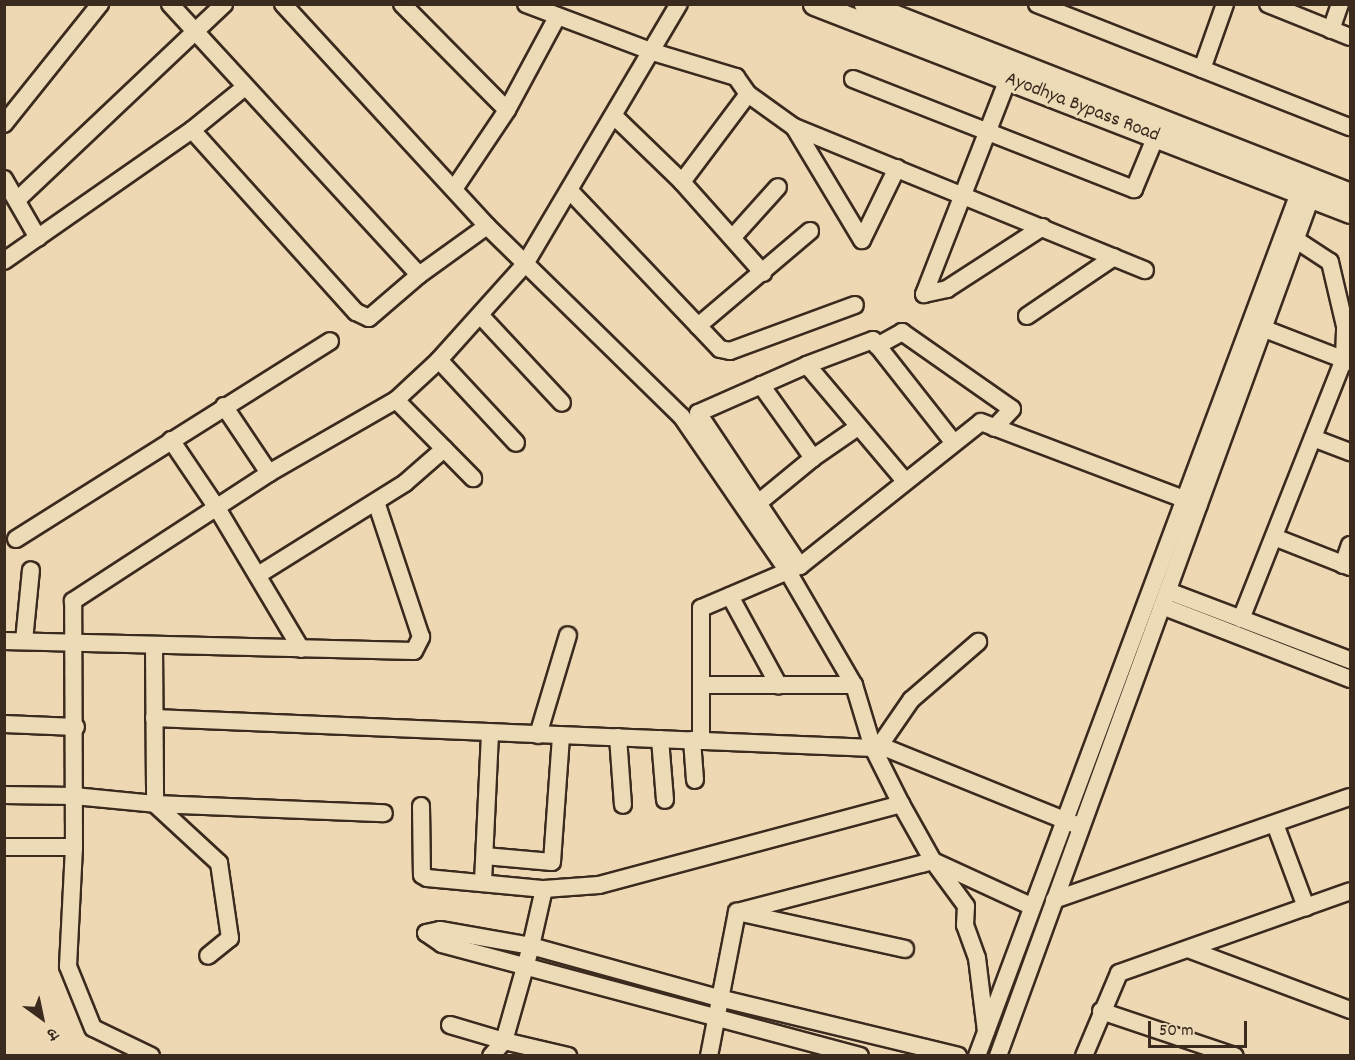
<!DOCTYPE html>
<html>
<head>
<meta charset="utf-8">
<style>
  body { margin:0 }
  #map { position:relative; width:1355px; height:1060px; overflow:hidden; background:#eed8b4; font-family:Dekko,"Playpen Sans Deva",sans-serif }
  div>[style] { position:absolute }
  .roads { filter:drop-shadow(2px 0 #3b2a1e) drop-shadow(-2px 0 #3b2a1e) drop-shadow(0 2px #3b2a1e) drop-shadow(0 -2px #3b2a1e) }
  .minor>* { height:16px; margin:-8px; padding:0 8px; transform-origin:8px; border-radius:8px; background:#eddbb8 }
  .major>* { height:21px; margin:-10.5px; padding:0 10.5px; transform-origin:10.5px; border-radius:10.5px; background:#eddbb8 }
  span { translate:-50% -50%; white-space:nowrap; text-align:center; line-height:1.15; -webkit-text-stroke:6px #eddbb8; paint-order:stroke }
  .street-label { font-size:20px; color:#3b2a1e }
  .frame { position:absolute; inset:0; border:6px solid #3b2a1e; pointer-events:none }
  .north { position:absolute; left:12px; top:988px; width:60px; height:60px; -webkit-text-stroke:4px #eddbb8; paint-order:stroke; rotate:147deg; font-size:16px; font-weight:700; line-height:24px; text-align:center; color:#3b2a1e }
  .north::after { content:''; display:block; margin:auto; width:21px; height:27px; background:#3b2a1e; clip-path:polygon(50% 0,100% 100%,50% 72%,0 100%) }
  .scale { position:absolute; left:1148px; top:1021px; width:99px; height:27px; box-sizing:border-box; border:3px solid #3b2a1e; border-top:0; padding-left:8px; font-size:18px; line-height:21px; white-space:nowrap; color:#3b2a1e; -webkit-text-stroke:4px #eddbb8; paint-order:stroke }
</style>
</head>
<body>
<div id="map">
  <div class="roads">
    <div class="minor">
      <div style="left:170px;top:4px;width:368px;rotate:47.4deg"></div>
      <div style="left:283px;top:4px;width:301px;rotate:47.4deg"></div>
      <div style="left:487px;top:226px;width:273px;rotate:44.4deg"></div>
      <div style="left:682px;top:417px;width:186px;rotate:55.5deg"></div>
      <div style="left:787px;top:570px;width:133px;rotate:59.8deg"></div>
      <div style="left:854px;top:685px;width:66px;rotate:73.2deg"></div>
      <div style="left:873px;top:748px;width:63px;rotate:63.4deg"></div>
      <div style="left:901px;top:804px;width:65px;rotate:60.7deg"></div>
      <div style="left:933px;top:861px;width:56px;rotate:53.7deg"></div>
      <div style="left:966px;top:906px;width:19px;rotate:93deg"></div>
      <div style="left:965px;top:925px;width:35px;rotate:70deg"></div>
      <div style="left:977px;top:958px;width:74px;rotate:83deg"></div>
      <div style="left:402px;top:4px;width:149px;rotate:45.3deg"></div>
      <div style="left:526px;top:4px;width:136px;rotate:20.7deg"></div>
      <div style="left:653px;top:52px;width:87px;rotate:16.8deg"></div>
      <div style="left:736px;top:77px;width:21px;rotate:55deg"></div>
      <div style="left:748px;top:94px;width:110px;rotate:126.9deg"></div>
      <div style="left:1037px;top:4px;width:336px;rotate:21.5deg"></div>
      <div style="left:1268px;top:4px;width:88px;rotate:21.9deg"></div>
      <div style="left:1331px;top:30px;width:28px;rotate:-71deg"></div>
      <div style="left:1202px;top:69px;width:69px;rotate:-70.5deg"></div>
      <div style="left:853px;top:79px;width:302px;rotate:21.4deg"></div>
      <div style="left:1134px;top:189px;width:57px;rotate:-67.5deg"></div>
      <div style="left:1008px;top:79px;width:231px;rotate:111.3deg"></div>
      <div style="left:924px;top:294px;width:24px;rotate:-12deg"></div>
      <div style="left:947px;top:289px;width:114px;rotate:-32.9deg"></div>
      <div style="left:748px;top:94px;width:57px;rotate:35.7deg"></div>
      <div style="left:794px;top:127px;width:379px;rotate:22.2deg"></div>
      <div style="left:614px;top:116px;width:95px;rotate:44.1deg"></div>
      <div style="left:682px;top:182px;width:122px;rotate:48.3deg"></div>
      <div style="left:4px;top:124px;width:154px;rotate:-51.3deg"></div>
      <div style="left:794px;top:127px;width:132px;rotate:59deg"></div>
      <div style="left:862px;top:240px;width:80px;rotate:-64.1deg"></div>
      <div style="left:192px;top:130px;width:245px;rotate:48deg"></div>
      <div style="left:356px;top:312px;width:14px;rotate:25deg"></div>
      <div style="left:369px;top:318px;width:66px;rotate:-40.7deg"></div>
      <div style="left:419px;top:275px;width:84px;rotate:-35.8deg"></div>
      <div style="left:4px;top:179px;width:68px;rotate:60deg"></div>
      <div style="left:454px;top:189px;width:95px;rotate:-56.1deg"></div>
      <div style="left:507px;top:110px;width:106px;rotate:-61.7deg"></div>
      <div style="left:569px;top:190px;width:219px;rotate:46.5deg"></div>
      <div style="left:720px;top:349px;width:10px;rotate:11deg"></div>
      <div style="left:730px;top:351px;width:133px;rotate:-20.2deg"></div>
      <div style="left:17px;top:200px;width:285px;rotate:-43.4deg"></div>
      <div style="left:733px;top:237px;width:67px;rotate:-48deg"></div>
      <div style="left:4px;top:261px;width:229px;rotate:-34.9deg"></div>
      <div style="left:192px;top:130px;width:68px;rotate:-39.1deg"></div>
      <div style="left:480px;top:315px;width:120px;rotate:47deg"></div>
      <div style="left:1027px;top:316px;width:105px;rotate:-34.1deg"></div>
      <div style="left:698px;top:326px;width:147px;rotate:-40.3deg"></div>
      <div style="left:1262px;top:328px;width:94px;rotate:21.1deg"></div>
      <div style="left:877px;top:346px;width:29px;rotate:-29deg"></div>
      <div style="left:902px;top:332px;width:134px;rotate:35deg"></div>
      <div style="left:1012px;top:409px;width:26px;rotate:133deg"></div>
      <div style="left:439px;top:360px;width:113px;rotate:47.1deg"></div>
      <div style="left:807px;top:365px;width:152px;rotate:49.8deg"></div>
      <div style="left:761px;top:385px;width:90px;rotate:54.5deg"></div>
      <div style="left:396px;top:400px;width:110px;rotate:45.4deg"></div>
      <div style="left:224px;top:406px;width:81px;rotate:56.1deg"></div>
      <div style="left:1313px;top:438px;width:40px;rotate:21deg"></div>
      <div style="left:171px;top:440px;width:82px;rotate:55.9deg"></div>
      <div style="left:217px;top:508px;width:164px;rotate:59.2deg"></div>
      <div style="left:954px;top:443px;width:131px;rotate:-128.2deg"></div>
      <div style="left:873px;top:340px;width:71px;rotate:159.3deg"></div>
      <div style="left:807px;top:365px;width:119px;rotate:156.2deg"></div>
      <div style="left:698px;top:413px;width:184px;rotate:56.3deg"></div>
      <div style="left:800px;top:566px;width:231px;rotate:-38.5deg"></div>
      <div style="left:981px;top:422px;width:233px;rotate:20.8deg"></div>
      <div style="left:757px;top:504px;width:72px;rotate:-39.4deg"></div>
      <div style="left:813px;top:458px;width:55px;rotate:-34.6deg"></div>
      <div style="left:1274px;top:537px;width:82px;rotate:21.5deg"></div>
      <div style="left:16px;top:539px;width:371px;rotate:-32.2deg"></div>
      <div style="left:1343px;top:565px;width:21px;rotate:-71deg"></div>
      <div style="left:795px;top:568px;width:102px;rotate:156.9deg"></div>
      <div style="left:701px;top:608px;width:77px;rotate:90deg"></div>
      <div style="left:701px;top:685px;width:153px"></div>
      <div style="left:258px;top:575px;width:173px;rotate:-32deg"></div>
      <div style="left:405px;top:483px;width:52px;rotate:-41.1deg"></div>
      <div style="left:1168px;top:591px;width:195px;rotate:20.8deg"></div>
      <div style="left:730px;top:596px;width:102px;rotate:61.4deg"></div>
      <div style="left:1162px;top:606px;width:202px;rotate:21.2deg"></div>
      <div style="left:1241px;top:619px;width:280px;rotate:-68.4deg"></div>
      <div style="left:1344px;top:359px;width:33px;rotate:-88deg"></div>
      <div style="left:1345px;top:326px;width:66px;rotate:-103.2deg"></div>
      <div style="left:1330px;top:262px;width:42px;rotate:-146.7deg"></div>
      <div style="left:4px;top:641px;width:410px;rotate:1.4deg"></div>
      <div style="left:414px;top:651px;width:16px;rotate:-63deg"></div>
      <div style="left:421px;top:637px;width:142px;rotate:-108.4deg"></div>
      <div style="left:24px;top:641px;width:71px;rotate:-84.4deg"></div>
      <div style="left:154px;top:645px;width:159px;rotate:89.6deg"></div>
      <div style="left:155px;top:804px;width:87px;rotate:42.7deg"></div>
      <div style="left:219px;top:863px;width:76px;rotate:81.7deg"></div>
      <div style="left:230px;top:938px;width:28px;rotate:141deg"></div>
      <div style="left:154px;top:718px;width:720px;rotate:2.39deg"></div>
      <div style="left:4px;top:724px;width:72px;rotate:2.4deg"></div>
      <div style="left:538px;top:735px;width:104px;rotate:-73.3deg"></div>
      <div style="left:618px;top:737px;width:68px;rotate:85.8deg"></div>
      <div style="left:660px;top:739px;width:61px;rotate:85.3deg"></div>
      <div style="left:692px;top:740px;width:40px;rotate:85.7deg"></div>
      <div style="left:701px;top:741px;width:56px;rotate:-90deg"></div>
      <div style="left:871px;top:742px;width:219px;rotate:22deg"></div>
      <div style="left:880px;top:745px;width:55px;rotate:-55.4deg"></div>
      <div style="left:911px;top:700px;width:89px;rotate:-40.9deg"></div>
      <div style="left:4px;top:795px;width:70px;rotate:0.8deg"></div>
      <div style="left:74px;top:796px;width:81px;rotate:5.6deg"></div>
      <div style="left:155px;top:804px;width:229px;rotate:2.3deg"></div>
      <div style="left:421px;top:806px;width:69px;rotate:89.2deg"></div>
      <div style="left:422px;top:875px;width:6px;rotate:31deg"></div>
      <div style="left:427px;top:878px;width:118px;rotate:5.4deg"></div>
      <div style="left:544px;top:889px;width:55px;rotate:-4.2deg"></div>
      <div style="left:599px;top:885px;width:313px;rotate:-15deg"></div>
      <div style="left:1275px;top:824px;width:89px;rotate:69.5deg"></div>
      <div style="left:4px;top:847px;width:70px"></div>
      <div style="left:485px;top:856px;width:67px;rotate:5.1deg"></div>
      <div style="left:552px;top:862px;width:127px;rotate:-85.9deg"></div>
      <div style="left:483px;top:882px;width:150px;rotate:-87.3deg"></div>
      <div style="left:1054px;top:900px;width:313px;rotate:-19.2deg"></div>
      <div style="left:741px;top:911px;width:198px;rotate:-14.6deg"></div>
      <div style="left:933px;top:861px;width:108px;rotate:24.7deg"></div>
      <div style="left:1188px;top:949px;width:173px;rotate:20.6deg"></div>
      <div style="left:1101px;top:1011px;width:141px;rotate:18.6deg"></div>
      <div style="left:450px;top:1025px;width:56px;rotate:16.5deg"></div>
      <div style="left:504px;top:1041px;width:66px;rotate:13.2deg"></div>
      <div style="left:151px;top:1056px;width:64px;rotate:-154.2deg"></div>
      <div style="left:93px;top:1028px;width:67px;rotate:-112deg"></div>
      <div style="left:68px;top:966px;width:119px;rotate:-87.1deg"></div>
      <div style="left:74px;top:847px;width:246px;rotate:-90.2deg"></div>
      <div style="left:73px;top:601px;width:234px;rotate:-33.1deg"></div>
      <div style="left:269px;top:473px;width:146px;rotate:-29.9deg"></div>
      <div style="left:396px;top:400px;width:59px;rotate:-42.9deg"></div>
      <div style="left:439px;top:360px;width:129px;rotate:-48.1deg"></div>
      <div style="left:525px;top:264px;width:302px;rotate:-59.4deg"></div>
      <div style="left:491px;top:1056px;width:20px;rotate:-49deg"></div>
      <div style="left:504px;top:1041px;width:99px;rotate:-74.1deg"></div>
      <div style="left:531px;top:946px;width:58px;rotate:-77.2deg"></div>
      <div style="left:709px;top:1056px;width:147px;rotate:-79deg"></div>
      <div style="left:737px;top:912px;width:172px;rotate:12.4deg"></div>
      <div style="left:860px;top:1056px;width:433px;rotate:-165deg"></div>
      <div style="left:442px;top:944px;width:19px;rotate:-145deg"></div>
      <div style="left:426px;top:933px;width:14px;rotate:-12deg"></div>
      <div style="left:440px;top:930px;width:92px;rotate:10deg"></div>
      <div style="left:531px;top:946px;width:195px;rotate:15.5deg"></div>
      <div style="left:719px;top:998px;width:246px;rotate:13.6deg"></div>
      <div style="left:977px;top:1056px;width:933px;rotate:-69.54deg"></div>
      <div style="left:998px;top:1056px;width:926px;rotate:-69.98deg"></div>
      <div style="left:1084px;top:1056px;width:90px;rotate:-67.1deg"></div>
      <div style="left:1119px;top:973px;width:245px;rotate:-19.5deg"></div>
    </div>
    <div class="major">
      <div style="left:814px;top:4px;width:575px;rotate:21.21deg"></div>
      <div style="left:865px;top:4px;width:521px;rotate:21.39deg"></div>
    </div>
  </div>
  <div class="street-label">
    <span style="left:1082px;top:108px;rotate:21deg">Ayodhya Bypass Road</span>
  </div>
  <div class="frame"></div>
  <div class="north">उ</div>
  <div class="scale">50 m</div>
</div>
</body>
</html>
